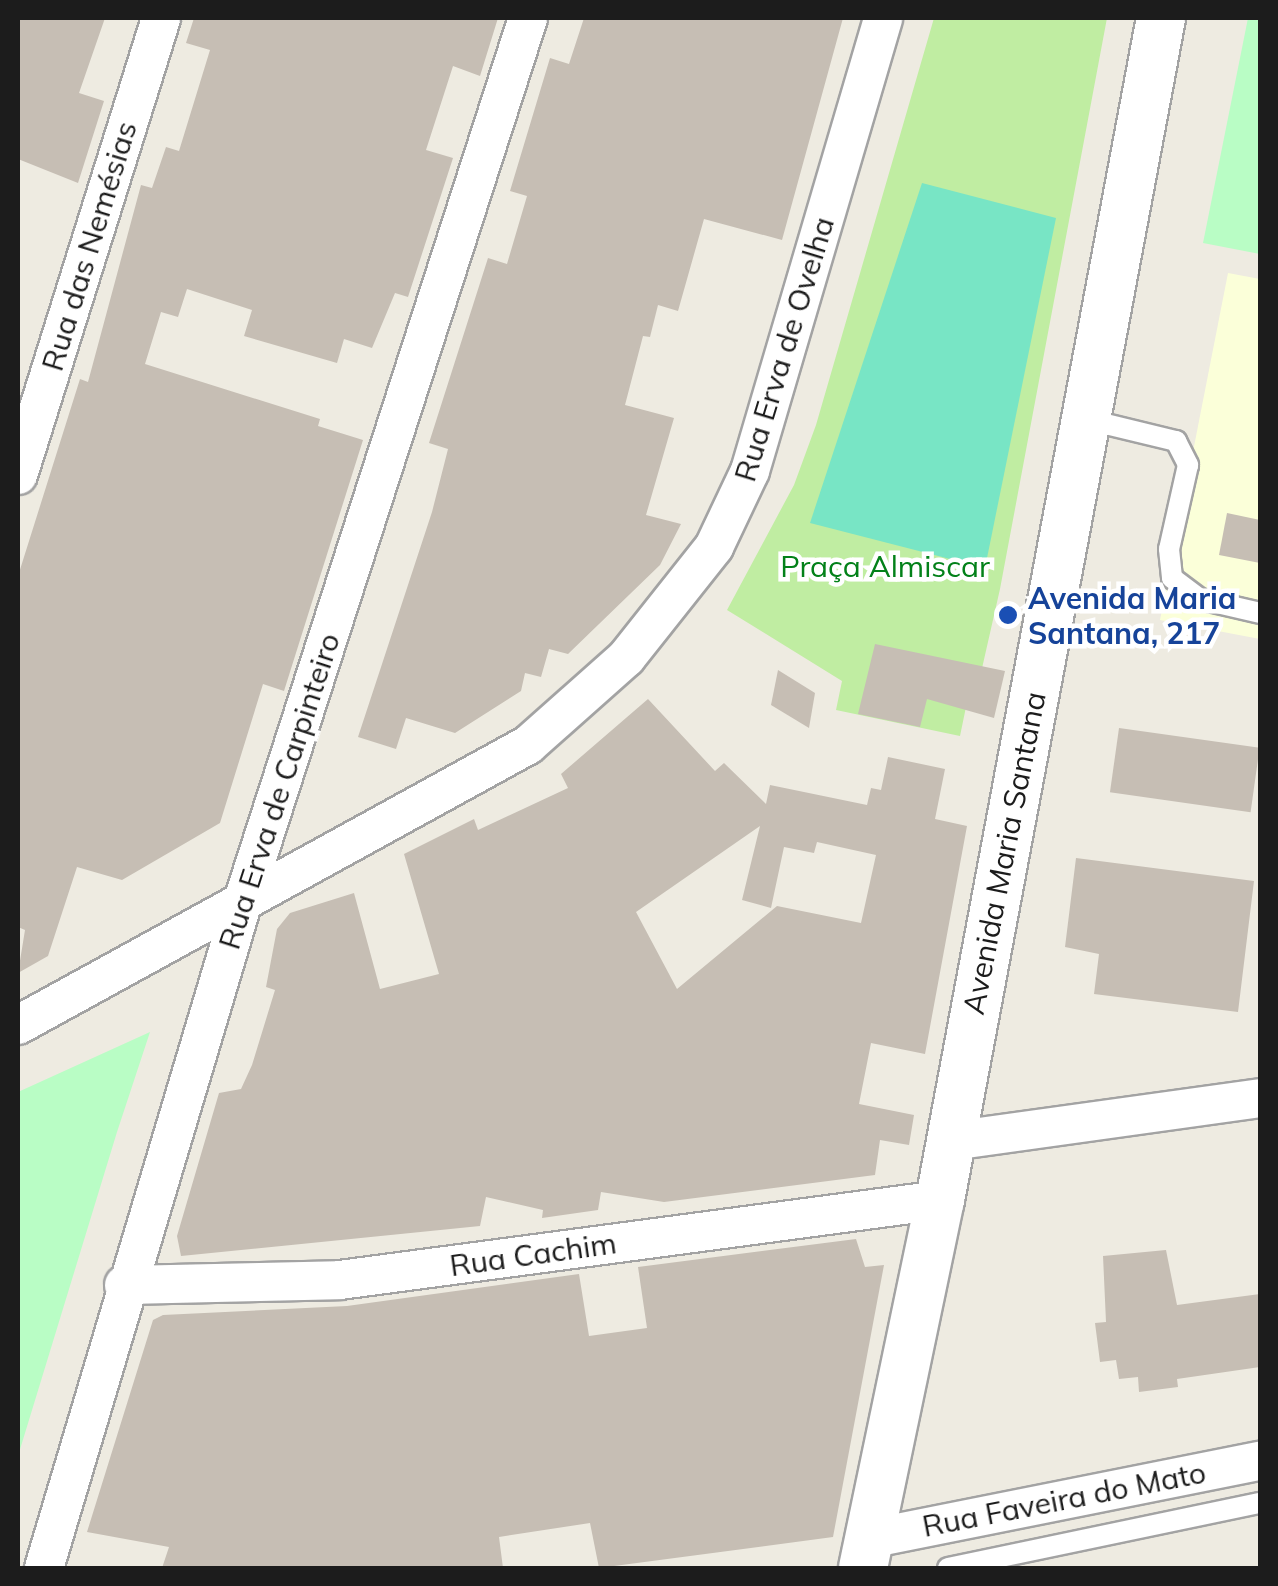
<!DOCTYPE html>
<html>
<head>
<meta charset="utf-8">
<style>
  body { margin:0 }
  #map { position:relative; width:1278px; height:1586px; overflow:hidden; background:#eeebe1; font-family:Mulish,sans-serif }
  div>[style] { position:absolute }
  .education>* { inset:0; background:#fbffd9 }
  .grass>* { inset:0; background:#c0eda2 }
  .park>* { inset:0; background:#b9fdc5 }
  .pitch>* { inset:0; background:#78e5c5 }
  .building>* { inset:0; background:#c6beb4; transform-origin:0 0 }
  .roads { filter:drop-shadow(2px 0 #a3a3a3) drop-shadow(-2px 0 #a3a3a3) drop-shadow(0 2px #a3a3a3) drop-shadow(0 -2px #a3a3a3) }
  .service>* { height:20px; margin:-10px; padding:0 10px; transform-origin:10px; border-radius:10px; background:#fff }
  .minor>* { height:38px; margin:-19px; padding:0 19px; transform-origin:19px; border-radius:19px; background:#fff }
  .tertiary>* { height:48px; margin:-24px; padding:0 24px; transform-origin:24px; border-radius:24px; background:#fff }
  .dots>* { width:28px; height:28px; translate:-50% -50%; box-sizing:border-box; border:5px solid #fff; border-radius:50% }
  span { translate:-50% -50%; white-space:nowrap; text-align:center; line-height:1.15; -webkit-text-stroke:9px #fff; paint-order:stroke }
  .street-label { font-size:30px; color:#1c1c1c }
  .park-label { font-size:30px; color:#038119 }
  .transit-label { font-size:30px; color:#164399; font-weight:700 }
  .left { translate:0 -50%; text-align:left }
  .frame { position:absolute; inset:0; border:20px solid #1c1c1c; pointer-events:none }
</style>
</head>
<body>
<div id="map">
  <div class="education">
    <div style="clip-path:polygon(1228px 273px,1260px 279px,1260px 639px,1160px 620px)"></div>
  </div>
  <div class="grass">
    <div style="clip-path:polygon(934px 18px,1107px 18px,1000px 589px,973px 708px,966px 707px,960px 736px,836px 710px,842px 681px,727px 610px,794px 485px,816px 425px)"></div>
  </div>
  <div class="park">
    <div style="clip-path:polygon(1248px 18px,1260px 18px,1260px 254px,1203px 243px)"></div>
    <div style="clip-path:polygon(150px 1032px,117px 1132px,18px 1456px,18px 1092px)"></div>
  </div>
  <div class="pitch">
    <div style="clip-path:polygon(922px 183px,1056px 218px,985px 568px,810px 523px)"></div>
  </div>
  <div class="building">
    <div style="clip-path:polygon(18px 18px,105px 18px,79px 93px,104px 101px,78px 183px,18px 159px)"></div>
    <div style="clip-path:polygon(194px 18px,498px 18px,480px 76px,453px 66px,426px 150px,453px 158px,408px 297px,395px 293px,372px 348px,344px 339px,337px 363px,244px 336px,252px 310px,187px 289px,178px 317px,161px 312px,145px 364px,320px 419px,318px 426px,363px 440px,284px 691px,263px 684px,220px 823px,122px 880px,77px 867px,48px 956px,18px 973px,25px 930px,18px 927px,18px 576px,80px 379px,88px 382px,141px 185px,152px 188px,166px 147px,179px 151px,210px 50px,186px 43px)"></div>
    <div style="clip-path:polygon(584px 18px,843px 18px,782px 240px,704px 219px,678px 311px,658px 305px,650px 337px,643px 336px,625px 405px,674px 418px,646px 515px,681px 524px,660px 565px,568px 654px,549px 649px,541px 677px,525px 673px,521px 691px,455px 733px,406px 718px,396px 749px,358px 737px,432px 512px,448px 449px,429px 443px,488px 258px,507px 264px,527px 196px,510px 191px,550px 58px,569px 64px)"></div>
    <div style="clip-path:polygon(1227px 513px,1260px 520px,1260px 563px,1219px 555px)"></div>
    <div style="clip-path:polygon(875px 644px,1005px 671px,994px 718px,927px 699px,920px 727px,858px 714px)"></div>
    <div style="clip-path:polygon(778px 670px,815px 693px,809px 728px,771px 705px)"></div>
    <div style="clip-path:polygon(evenodd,648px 699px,715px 771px,724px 763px,766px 804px,770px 785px,867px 805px,871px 788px,881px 790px,888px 757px,945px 769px,935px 819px,967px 826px,925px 1054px,871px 1043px,859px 1104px,914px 1115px,909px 1145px,880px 1140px,875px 1175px,664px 1202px,601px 1192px,598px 1210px,542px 1218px,543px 1210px,486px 1197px,480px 1226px,181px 1256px,177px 1236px,219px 1093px,241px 1089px,252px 1065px,275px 990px,266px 987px,277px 929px,290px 913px,354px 893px,380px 989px,439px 974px,404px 854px,474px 819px,478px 830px,568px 788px,561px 774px,648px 699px,760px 826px,742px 900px,771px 908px,784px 847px,814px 853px,817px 842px,876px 855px,861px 923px,777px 906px,677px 989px,636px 912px,760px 826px)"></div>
    <div style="left:1119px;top:728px;width:142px;height:65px;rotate:8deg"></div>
    <div style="clip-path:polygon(1076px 858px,1254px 881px,1238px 1012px,1094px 994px,1099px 954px,1065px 947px)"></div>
    <div style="clip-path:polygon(856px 1239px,865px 1267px,884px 1265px,833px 1537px,599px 1568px,590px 1523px,499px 1537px,503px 1568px,162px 1568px,169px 1547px,87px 1532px,153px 1320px,163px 1315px,347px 1306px,579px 1274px,589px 1336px,647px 1328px,638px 1267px)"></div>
    <div style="clip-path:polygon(1166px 1250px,1177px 1305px,1260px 1294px,1260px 1367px,1177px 1379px,1178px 1387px,1139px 1392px,1138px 1377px,1119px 1379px,1116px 1360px,1100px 1362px,1095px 1323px,1106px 1322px,1103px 1256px)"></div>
  </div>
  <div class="roads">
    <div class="service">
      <div style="left:1085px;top:419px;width:94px;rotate:13.6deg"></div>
      <div style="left:1176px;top:441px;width:27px;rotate:63deg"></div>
      <div style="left:1188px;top:465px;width:86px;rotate:102.7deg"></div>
      <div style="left:1169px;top:549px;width:29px;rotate:84deg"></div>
      <div style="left:1172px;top:578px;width:35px;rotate:37deg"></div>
      <div style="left:1200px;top:599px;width:62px;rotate:13.1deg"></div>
      <div style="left:948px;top:1568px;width:319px;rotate:-11.8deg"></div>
    </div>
    <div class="minor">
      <div style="left:18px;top:475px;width:479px;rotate:-72.6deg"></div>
      <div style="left:18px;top:1025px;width:582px;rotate:-28.77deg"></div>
      <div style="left:528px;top:745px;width:131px;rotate:-41.6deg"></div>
      <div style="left:626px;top:658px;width:142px;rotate:-51.6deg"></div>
      <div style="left:714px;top:547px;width:84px;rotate:-64.7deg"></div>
      <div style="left:750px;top:471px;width:472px;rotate:-73.6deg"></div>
      <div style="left:951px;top:1141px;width:312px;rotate:-7.9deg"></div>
      <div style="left:124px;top:1285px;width:216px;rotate:-1.3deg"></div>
      <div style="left:340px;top:1280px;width:605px;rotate:-7.59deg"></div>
      <div style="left:868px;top:1539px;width:400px;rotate:-11.3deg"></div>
      <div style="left:44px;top:1568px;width:696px;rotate:-73.39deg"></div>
      <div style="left:243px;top:901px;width:928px;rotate:-72.11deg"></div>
    </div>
    <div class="tertiary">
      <div style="left:863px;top:1568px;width:376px;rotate:-78.2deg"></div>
      <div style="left:940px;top:1200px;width:1202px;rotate:-79.41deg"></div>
    </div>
  </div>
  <div class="dots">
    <div style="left:1008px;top:615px;background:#1a4fb4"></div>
  </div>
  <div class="street-label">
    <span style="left:89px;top:246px;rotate:-73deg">Rua das Nemésias</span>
    <span style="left:784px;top:349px;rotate:-73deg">Rua Erva de Ovelha</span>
    <span style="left:279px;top:791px;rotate:-72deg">Rua Erva de Carpinteiro</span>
    <span style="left:1004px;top:853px;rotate:-79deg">Avenida Maria Santana</span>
    <span style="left:533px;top:1254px;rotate:-8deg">Rua Cachim</span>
    <span style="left:1064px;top:1499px;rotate:-11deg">Rua Faveira do Mato</span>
  </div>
  <div class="park-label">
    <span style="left:885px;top:566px">Praça Almiscar</span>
  </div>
  <div class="transit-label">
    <span class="left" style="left:1028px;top:615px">Avenida Maria<br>Santana, 217</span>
  </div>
  <div class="frame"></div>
</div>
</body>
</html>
